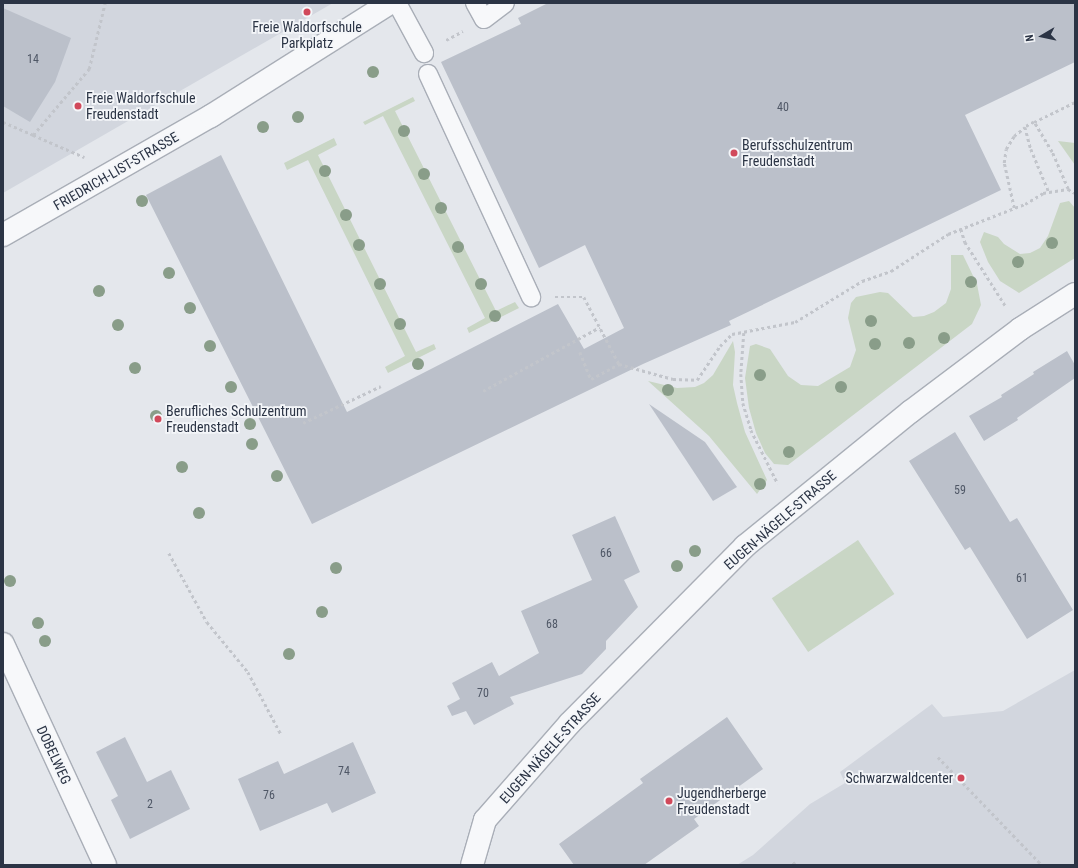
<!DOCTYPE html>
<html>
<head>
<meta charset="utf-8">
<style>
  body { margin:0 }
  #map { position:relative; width:1078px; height:868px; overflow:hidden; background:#e4e7ec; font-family:"Roboto Condensed",sans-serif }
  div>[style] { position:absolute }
  .built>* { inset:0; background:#d2d6de }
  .green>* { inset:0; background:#c9d6c5; transform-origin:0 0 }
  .building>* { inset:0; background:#bbc0ca }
  .path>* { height:2.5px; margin-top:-1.25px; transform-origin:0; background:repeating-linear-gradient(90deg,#c2c5cb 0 3px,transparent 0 6px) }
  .roads { filter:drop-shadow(1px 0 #a9aeb7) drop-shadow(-1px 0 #a9aeb7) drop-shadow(0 1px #a9aeb7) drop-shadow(0 -1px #a9aeb7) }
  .service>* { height:18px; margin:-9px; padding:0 9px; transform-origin:9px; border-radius:9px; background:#f7f8fa }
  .minor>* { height:22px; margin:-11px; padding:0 11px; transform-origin:11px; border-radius:11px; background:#f7f8fa }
  .trees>* { width:12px; height:12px; margin:-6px; border-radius:50%; background:#899d89 }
  .dots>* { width:11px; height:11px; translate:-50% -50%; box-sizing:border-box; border:2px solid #f4f6f9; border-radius:50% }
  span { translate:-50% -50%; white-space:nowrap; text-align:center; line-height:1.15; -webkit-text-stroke:3.5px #f4f6f9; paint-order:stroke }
  .number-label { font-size:12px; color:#4f5766 }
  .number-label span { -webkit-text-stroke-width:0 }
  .poi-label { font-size:14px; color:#2b3445 }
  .left { translate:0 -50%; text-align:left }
  .right { translate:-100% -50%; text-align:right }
  .street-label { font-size:14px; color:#2b3445 }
  .frame { position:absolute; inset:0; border:4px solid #2b3445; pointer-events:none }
  .north { position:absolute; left:1022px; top:16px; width:40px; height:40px; -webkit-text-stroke:3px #f4f6f9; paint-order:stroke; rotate:261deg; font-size:11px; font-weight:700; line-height:16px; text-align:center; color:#2b3445 }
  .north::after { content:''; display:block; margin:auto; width:14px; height:18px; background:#2b3445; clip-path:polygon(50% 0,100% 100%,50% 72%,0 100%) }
</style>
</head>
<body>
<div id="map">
  <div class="built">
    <div style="clip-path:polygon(3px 3px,333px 3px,3px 193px)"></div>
    <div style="clip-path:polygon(1075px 670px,1075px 865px,737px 865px,753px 855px,810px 804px,845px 783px,840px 772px,932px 704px,943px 717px,1003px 711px)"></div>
  </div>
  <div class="green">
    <div style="clip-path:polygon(413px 97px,415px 101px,395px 111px,496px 311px,515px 302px,519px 308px,469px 333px,467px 328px,485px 318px,383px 116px,365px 125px,363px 122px)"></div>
    <div style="clip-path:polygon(334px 138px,337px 145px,318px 155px,416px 352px,434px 344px,436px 349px,388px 373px,385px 367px,405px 356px,308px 160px,287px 170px,284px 163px)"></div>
    <div style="clip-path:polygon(1058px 141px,1075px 143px,1075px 165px)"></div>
    <div style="clip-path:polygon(1069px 201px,1075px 208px,1075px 258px,1019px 293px,1000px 281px,988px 262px,980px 242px,984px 232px,998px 237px,1004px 244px,1020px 254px,1030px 253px,1040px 248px,1048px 236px,1060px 203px)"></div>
    <div style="clip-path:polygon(951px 255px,963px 255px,977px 284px,981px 305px,972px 324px,788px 465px,774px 464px,765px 453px,756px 433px,749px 408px,745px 378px,750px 346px,756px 344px,770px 349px,788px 376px,801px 385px,818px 386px,850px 367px,856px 350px,848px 318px,851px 303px,856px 297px,880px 292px,888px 293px,913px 317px,924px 316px,934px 312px,946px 303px,951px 289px)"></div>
    <div style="clip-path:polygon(733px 341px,735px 352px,733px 385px,737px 403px,745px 432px,767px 480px,757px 494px,709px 436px,648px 381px,677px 388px,695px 387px,704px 383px,713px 375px)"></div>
    <div style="left:858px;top:540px;width:65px;height:104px;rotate:56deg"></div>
  </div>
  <div class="building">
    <div style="clip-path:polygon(548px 3px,1075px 3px,1075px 62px,965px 115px,1001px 190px,729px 321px,731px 325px,643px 364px,312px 524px,146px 195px,221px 155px,347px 412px,558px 304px,584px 349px,624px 328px,585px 245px,539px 268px,441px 62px,521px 24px,518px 18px)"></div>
    <div style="clip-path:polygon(3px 8px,71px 38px,55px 82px,30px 122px,3px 106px)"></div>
    <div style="clip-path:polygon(1067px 351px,1075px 365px,1075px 378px,1017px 418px,1018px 420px,984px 441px,969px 416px,1002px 397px,1001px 395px,1034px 374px,1033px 372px)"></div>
    <div style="clip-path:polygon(649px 404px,705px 442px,737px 487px,713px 501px)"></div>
    <div style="clip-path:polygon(955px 432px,1010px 522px,1017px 518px,1073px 610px,1027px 639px,970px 547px,965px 550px,909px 461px)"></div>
    <div style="clip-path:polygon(615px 516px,640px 572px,624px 580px,638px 607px,606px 641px,606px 649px,582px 674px,510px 697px,514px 704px,474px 725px,466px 711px,452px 716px,447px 706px,460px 699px,452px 683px,492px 662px,499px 676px,539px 653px,521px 611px,592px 580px,572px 535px)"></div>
    <div style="clip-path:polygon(727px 717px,763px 769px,694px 819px,699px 826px,644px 865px,574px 865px,559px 844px,643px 783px,640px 779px)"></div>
    <div style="clip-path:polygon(125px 737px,147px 782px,171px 770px,190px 809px,130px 839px,111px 800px,118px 796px,96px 752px)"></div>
    <div style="clip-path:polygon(353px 742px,376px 793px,332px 813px,327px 803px,260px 831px,238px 779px,278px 761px,284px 774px)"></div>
  </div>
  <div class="path">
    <div style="left:446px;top:40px;width:19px;rotate:-28deg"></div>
    <div style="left:3px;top:122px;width:33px;rotate:23deg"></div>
    <div style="left:33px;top:135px;width:87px;rotate:-49.7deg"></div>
    <div style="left:89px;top:69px;width:68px;rotate:-76.4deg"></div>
    <div style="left:1034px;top:122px;width:10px;rotate:151deg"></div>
    <div style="left:1025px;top:127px;width:23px;rotate:75deg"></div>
    <div style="left:1031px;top:149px;width:47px;rotate:67.3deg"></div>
    <div style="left:33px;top:135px;width:56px;rotate:23.3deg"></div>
    <div style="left:1068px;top:189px;width:40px;rotate:-113.4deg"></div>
    <div style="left:1052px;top:152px;width:35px;rotate:-121deg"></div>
    <div style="left:1034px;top:122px;width:46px;rotate:-26deg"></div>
    <div style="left:1014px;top:208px;width:46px;rotate:-102.5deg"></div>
    <div style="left:1004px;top:163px;width:14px;rotate:-82deg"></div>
    <div style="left:1006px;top:149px;width:15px;rotate:-58deg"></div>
    <div style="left:1014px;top:136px;width:14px;rotate:-39deg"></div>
    <div style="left:961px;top:229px;width:14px;rotate:73deg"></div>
    <div style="left:965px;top:242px;width:75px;rotate:57.6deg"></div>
    <div style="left:555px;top:297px;width:29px"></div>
    <div style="left:584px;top:297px;width:76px;rotate:62.4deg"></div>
    <div style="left:619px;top:364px;width:56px;rotate:15.5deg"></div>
    <div style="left:673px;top:379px;width:24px;rotate:2deg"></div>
    <div style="left:697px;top:380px;width:41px;rotate:-55.9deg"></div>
    <div style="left:720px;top:346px;width:17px;rotate:-45deg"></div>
    <div style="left:732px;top:334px;width:64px;rotate:-10.8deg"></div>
    <div style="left:795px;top:322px;width:79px;rotate:-31.5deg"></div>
    <div style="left:862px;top:281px;width:31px;rotate:-19deg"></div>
    <div style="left:891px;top:271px;width:68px;rotate:-33deg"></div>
    <div style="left:948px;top:234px;width:83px;rotate:-21.3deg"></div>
    <div style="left:1025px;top:204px;width:21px;rotate:-31deg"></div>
    <div style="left:1043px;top:193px;width:25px;rotate:-9deg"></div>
    <div style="left:1068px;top:189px;width:8px;rotate:30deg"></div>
    <div style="left:744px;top:333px;width:41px;rotate:94.2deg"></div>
    <div style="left:741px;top:374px;width:29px;rotate:86deg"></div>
    <div style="left:743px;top:403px;width:28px;rotate:73deg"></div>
    <div style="left:751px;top:430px;width:60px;rotate:63.4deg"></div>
    <div style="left:580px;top:352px;width:29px;rotate:68deg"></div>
    <div style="left:591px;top:379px;width:32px;rotate:-28deg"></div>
    <div style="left:483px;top:391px;width:133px;rotate:-28.7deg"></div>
    <div style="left:303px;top:423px;width:86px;rotate:-25.4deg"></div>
    <div style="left:169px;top:553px;width:79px;rotate:61.2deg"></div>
    <div style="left:207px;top:622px;width:65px;rotate:50.6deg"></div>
    <div style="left:248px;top:672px;width:70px;rotate:62deg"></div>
    <div style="left:938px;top:757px;width:150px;rotate:46.1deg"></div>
    <div style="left:793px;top:862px;width:4px;rotate:45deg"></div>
  </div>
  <div class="roads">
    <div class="service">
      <div style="left:397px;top:3px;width:57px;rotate:61.6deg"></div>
      <div style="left:475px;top:3px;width:18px;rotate:61deg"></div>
      <div style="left:484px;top:19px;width:26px;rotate:-37deg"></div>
      <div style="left:428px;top:74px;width:246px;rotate:65.2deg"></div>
    </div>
    <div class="minor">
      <div style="left:3px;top:235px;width:240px;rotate:-29.8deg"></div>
      <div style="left:211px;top:116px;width:212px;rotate:-32.3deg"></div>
      <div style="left:3px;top:644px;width:243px;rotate:65.2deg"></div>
      <div style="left:472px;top:865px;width:47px;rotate:-73.9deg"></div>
      <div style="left:485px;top:820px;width:129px;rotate:-48.8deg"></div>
      <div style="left:570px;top:723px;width:249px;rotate:-45.3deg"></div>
      <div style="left:745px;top:546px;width:213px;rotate:-39.1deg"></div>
      <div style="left:910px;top:412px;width:138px;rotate:-37deg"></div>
      <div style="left:1020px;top:329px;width:65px;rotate:-32.5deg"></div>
    </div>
  </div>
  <div class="trees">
    <div style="left:373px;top:72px"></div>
    <div style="left:298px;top:117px"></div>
    <div style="left:263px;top:127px"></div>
    <div style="left:404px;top:131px"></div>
    <div style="left:325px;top:171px"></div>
    <div style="left:424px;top:174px"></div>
    <div style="left:142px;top:201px"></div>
    <div style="left:441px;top:208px"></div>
    <div style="left:346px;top:215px"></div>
    <div style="left:1052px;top:243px"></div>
    <div style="left:359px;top:245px"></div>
    <div style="left:458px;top:247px"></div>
    <div style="left:1018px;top:262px"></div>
    <div style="left:169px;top:273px"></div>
    <div style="left:971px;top:282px"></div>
    <div style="left:380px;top:284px"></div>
    <div style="left:481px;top:284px"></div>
    <div style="left:99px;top:291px"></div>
    <div style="left:190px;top:308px"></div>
    <div style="left:495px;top:316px"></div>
    <div style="left:871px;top:321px"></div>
    <div style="left:400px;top:324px"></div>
    <div style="left:118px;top:325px"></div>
    <div style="left:944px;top:338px"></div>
    <div style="left:909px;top:343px"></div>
    <div style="left:875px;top:344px"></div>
    <div style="left:210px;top:346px"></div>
    <div style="left:418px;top:364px"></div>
    <div style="left:135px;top:368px"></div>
    <div style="left:760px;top:375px"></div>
    <div style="left:231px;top:387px"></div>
    <div style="left:841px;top:387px"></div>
    <div style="left:668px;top:390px"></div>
    <div style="left:156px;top:416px"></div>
    <div style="left:250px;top:424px"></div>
    <div style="left:252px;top:444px"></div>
    <div style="left:789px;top:452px"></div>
    <div style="left:182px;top:467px"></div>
    <div style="left:277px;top:476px"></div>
    <div style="left:760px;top:484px"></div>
    <div style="left:199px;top:513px"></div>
    <div style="left:695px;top:551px"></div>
    <div style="left:677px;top:566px"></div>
    <div style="left:336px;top:568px"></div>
    <div style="left:10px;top:581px"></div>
    <div style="left:322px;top:612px"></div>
    <div style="left:38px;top:623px"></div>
    <div style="left:45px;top:641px"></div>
    <div style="left:289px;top:654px"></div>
  </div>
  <div class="dots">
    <div style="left:307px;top:12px;background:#d1495b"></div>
    <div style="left:78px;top:106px;background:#d1495b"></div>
    <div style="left:734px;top:153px;background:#d1495b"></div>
    <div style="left:158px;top:419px;background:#d1495b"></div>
    <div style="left:961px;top:778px;background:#d1495b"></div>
    <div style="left:669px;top:801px;background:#d1495b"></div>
  </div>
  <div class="number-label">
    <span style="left:33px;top:60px">14</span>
    <span style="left:783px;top:108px">40</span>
    <span style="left:960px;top:491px">59</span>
    <span style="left:606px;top:554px">66</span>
    <span style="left:1022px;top:579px">61</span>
    <span style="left:552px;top:625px">68</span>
    <span style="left:483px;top:694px">70</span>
    <span style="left:344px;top:772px">74</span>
    <span style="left:269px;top:796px">76</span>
    <span style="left:150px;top:805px">2</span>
  </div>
  <div class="poi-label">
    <span style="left:307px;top:35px">Freie Waldorfschule<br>Parkplatz</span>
    <span class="left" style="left:86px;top:106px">Freie Waldorfschule<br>Freudenstadt</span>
    <span class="left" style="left:742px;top:153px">Berufsschulzentrum<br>Freudenstadt</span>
    <span class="left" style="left:166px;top:419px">Berufliches Schulzentrum<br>Freudenstadt</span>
    <span class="right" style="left:953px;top:778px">Schwarzwaldcenter</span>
    <span class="left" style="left:677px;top:801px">Jugendherberge<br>Freudenstadt</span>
  </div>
  <div class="street-label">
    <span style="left:116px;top:171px;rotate:-30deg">FRIEDRICH-LIST-STRASSE</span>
    <span style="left:780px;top:520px;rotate:-41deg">EUGEN-NÄGELE-STRASSE</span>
    <span style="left:550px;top:748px;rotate:-48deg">EUGEN-NÄGELE-STRASSE</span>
    <span style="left:54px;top:755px;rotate:65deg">DOBELWEG</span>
  </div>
  <div class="frame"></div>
  <div class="north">N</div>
</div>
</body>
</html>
